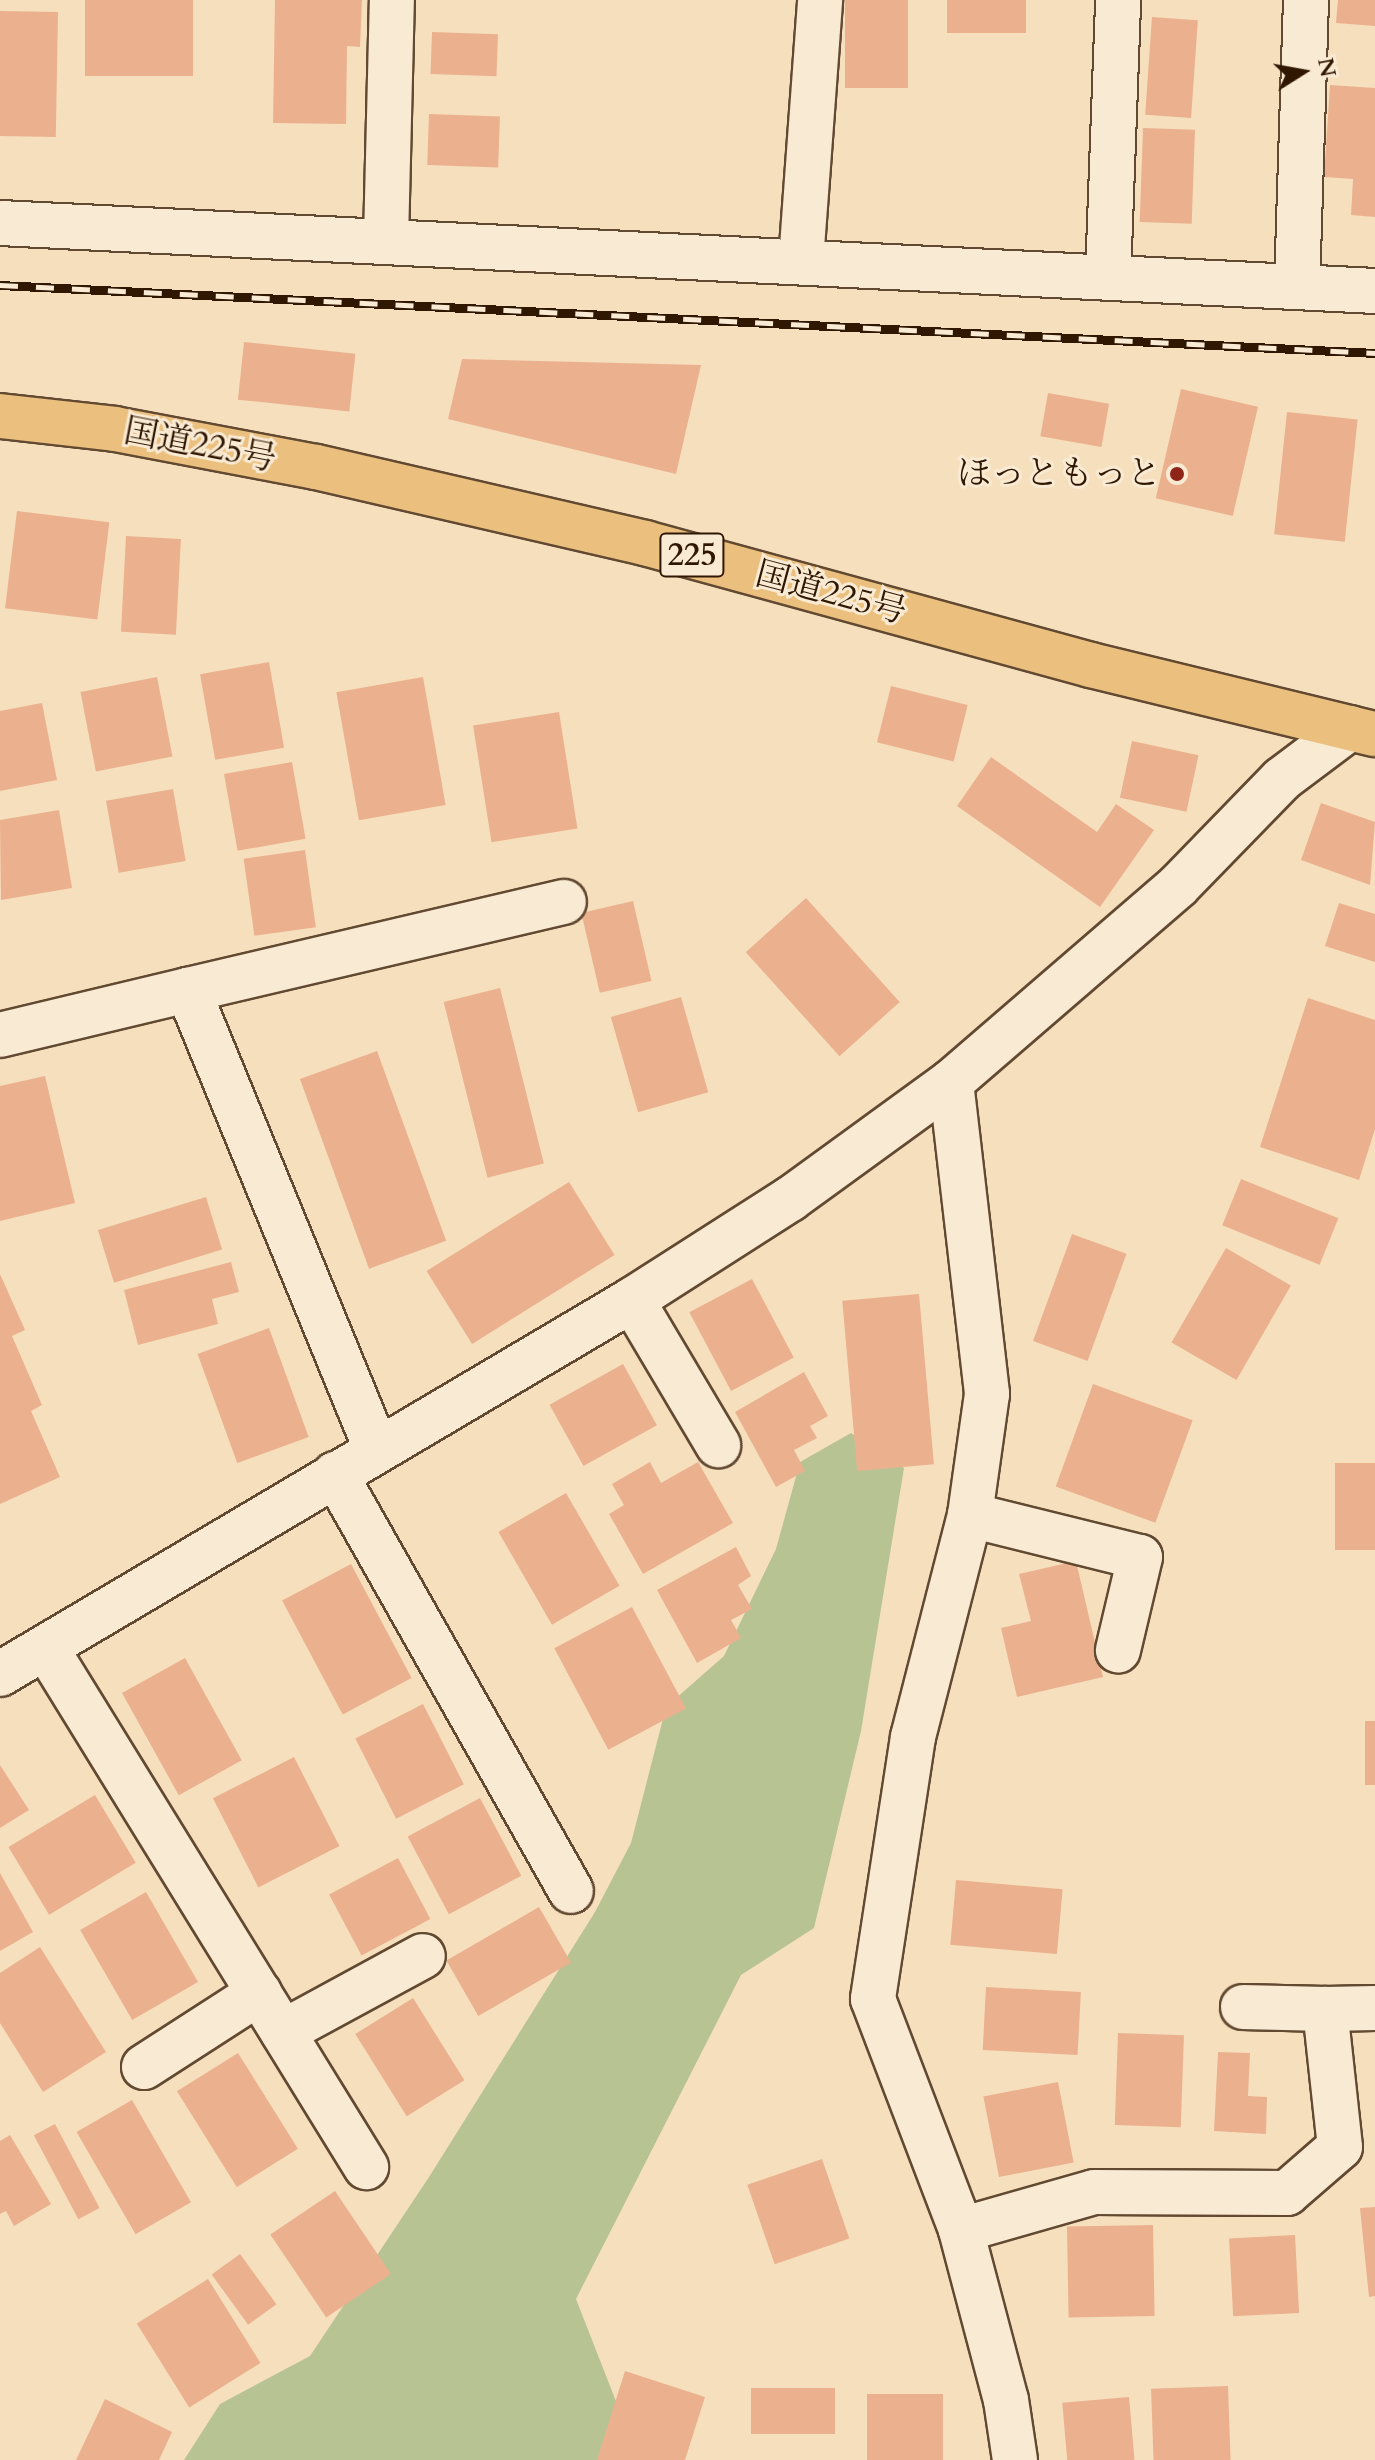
<!DOCTYPE html>
<html>
<head>
<meta charset="utf-8">
<style>
  body { margin:0 }
  #map { position:relative; width:1375px; height:2460px; overflow:hidden; background:#f6dfbd; font-family:Cardo,"Noto Serif JP",serif }
  div>[style] { position:absolute }
  .green>* { inset:0; background:#b8c394 }
  .building>* { inset:0; background:#ebb18f; transform-origin:0 0 }
  .roads { filter:drop-shadow(2px 0 #624931) drop-shadow(-2px 0 #624931) drop-shadow(0 2px #624931) drop-shadow(0 -2px #624931) }
  .minor>* { height:44px; margin:-22px; padding:0 22px; transform-origin:22px; border-radius:22px; background:#f9ead4 }
  .trunk>* { height:44px; margin:-22px; padding:0 22px; transform-origin:22px; border-radius:22px; background:#ebc07e }
  .rail>* { height:9px; margin-top:-4.5px; transform-origin:0; background:repeating-linear-gradient(90deg,#f9ead4 0 18px,#301702 0 36px); box-sizing:border-box; border-block:2px solid #301702 }
  .dots>* { width:22px; height:22px; translate:-50% -50%; box-sizing:border-box; border:4px solid #f9ead4; border-radius:50% }
  span { translate:-50% -50%; white-space:nowrap; text-align:center; line-height:1.15; -webkit-text-stroke:6px #f9ead4; paint-order:stroke }
  .shield-label span { padding:2px 6px; background:#f9ead4; border:2px solid; border-radius:6px; -webkit-text-stroke-width:0 }
  .shield-label { font-size:32px; color:#301702; font-weight:700 }
  .street-label { font-size:34px; color:#301702 }
  .poi-label { font-size:34px; color:#301702 }
  .right { translate:-100% -50%; text-align:right }
  .north { position:absolute; left:1263px; top:32px; width:80px; height:80px; -webkit-text-stroke:6px #f9ead4; paint-order:stroke; rotate:79deg; font-size:22px; font-weight:700; line-height:32px; text-align:center; color:#301702 }
  .north::after { content:''; display:block; margin:auto; width:28px; height:36px; background:#301702; clip-path:polygon(50% 0,100% 100%,50% 72%,0 100%) }
</style>
</head>
<body>
<div id="map">
  <div class="green">
    <div style="clip-path:polygon(851px 1433px,904px 1468px,861px 1731px,814px 1928px,741px 1975px,576px 2299px,639px 2460px,184px 2460px,220px 2404px,310px 2356px,429px 2177px,595px 1912px,631px 1843px,666px 1707px,724px 1656px,776px 1549px,800px 1462px)"></div>
  </div>
  <div class="building">
    <div style="left:85px;top:0;width:108px;height:76px"></div>
    <div style="clip-path:polygon(275px 0,362px 0,360px 47px,347px 46px,346px 124px,273px 123px)"></div>
    <div style="left:845px;top:0;width:63px;height:88px"></div>
    <div style="left:947px;top:0;width:79px;height:33px"></div>
    <div style="clip-path:polygon(1338px 0,1375px 0,1375px 26px,1336px 23px)"></div>
    <div style="left:0;top:11px;width:58px;height:125px;rotate:1deg"></div>
    <div style="left:1152px;top:17px;width:46px;height:98px;rotate:4deg"></div>
    <div style="left:432px;top:32px;width:66px;height:42px;rotate:2deg"></div>
    <div style="clip-path:polygon(1330px 85px,1375px 88px,1375px 217px,1351px 215px,1353px 179px,1324px 177px)"></div>
    <div style="left:429px;top:114px;width:71px;height:51px;rotate:2deg"></div>
    <div style="left:1143px;top:128px;width:52px;height:94px;rotate:2deg"></div>
    <div style="left:244px;top:342px;width:112px;height:58px;rotate:6deg"></div>
    <div style="clip-path:polygon(462px 359px,701px 365px,676px 474px,448px 419px)"></div>
    <div style="left:1181px;top:389px;width:79px;height:112px;rotate:13deg"></div>
    <div style="left:1048px;top:393px;width:62px;height:44px;rotate:10deg"></div>
    <div style="left:1287px;top:412px;width:71px;height:123px;rotate:6deg"></div>
    <div style="left:17px;top:511px;width:93px;height:98px;rotate:7deg"></div>
    <div style="left:126px;top:536px;width:55px;height:96px;rotate:3deg"></div>
    <div style="left:269px;top:662px;width:87px;height:70px;rotate:80deg"></div>
    <div style="left:157px;top:677px;width:81px;height:78px;rotate:79deg"></div>
    <div style="left:423px;top:677px;width:130px;height:88px;rotate:80deg"></div>
    <div style="left:891px;top:686px;width:79px;height:58px;rotate:14deg"></div>
    <div style="clip-path:polygon(42px 703px,57px 780px,0 791px,0 711px)"></div>
    <div style="left:559px;top:712px;width:118px;height:87px;rotate:81deg"></div>
    <div style="left:1132px;top:741px;width:68px;height:58px;rotate:12deg"></div>
    <div style="clip-path:polygon(991px 757px,1097px 832px,1116px 804px,1154px 830px,1100px 907px,957px 806px)"></div>
    <div style="left:292px;top:762px;width:78px;height:69px;rotate:80deg"></div>
    <div style="left:173px;top:789px;width:73px;height:68px;rotate:80deg"></div>
    <div style="clip-path:polygon(1321px 803px,1375px 822px,1370px 885px,1301px 860px)"></div>
    <div style="clip-path:polygon(59px 810px,72px 888px,1px 900px,0 820px)"></div>
    <div style="left:305px;top:850px;width:78px;height:62px;rotate:82deg"></div>
    <div style="left:806px;top:898px;width:140px;height:81px;rotate:48deg"></div>
    <div style="left:633px;top:901px;width:82px;height:53px;rotate:77deg"></div>
    <div style="clip-path:polygon(1339px 903px,1375px 914px,1375px 962px,1325px 946px)"></div>
    <div style="left:500px;top:988px;width:181px;height:58px;rotate:76deg"></div>
    <div style="left:681px;top:997px;width:99px;height:73px;rotate:74deg"></div>
    <div style="clip-path:polygon(1308px 998px,1375px 1020px,1375px 1129px,1359px 1180px,1260px 1147px)"></div>
    <div style="left:377px;top:1051px;width:202px;height:82px;rotate:70deg"></div>
    <div style="clip-path:polygon(45px 1076px,75px 1203px,0 1221px,0 1086px)"></div>
    <div style="left:1241px;top:1179px;width:105px;height:50px;rotate:22deg"></div>
    <div style="left:569px;top:1182px;width:86px;height:168px;rotate:58deg"></div>
    <div style="left:206px;top:1197px;width:55px;height:113px;rotate:73deg"></div>
    <div style="left:1072px;top:1234px;width:58px;height:114px;rotate:20deg"></div>
    <div style="left:1226px;top:1248px;width:75px;height:109px;rotate:30deg"></div>
    <div style="clip-path:polygon(231px 1262px,239px 1292px,212px 1299px,218px 1324px,138px 1345px,124px 1290px)"></div>
    <div style="clip-path:polygon(0 1274px,25px 1330px,12px 1336px,42px 1405px,31px 1411px,60px 1477px,0 1504px)"></div>
    <div style="left:752px;top:1279px;width:89px;height:71px;rotate:62deg"></div>
    <div style="left:919px;top:1294px;width:171px;height:77px;rotate:85deg"></div>
    <div style="left:269px;top:1328px;width:116px;height:76px;rotate:70deg"></div>
    <div style="left:623px;top:1364px;width:70px;height:84px;rotate:61deg"></div>
    <div style="clip-path:polygon(804px 1372px,828px 1416px,810px 1426px,817px 1438px,794px 1450px,805px 1471px,776px 1487px,735px 1412px)"></div>
    <div style="left:1093px;top:1384px;width:106px;height:109px;rotate:20deg"></div>
    <div style="clip-path:polygon(650px 1462px,661px 1483px,698px 1462px,733px 1523px,643px 1574px,609px 1514px,624px 1505px,612px 1484px)"></div>
    <div style="left:1375px;top:1463px;width:87px;height:40px;rotate:90deg"></div>
    <div style="left:566px;top:1493px;width:107px;height:78px;rotate:60deg"></div>
    <div style="clip-path:polygon(736px 1547px,751px 1576px,738px 1585px,752px 1609px,731px 1620px,741px 1638px,697px 1663px,657px 1590px)"></div>
    <div style="clip-path:polygon(1076px 1561px,1103px 1677px,1017px 1697px,1001px 1628px,1031px 1621px,1019px 1574px)"></div>
    <div style="left:351px;top:1564px;width:129px;height:78px;rotate:62deg"></div>
    <div style="left:632px;top:1607px;width:115px;height:88px;rotate:62deg"></div>
    <div style="left:185px;top:1658px;width:117px;height:72px;rotate:61deg"></div>
    <div style="left:423px;top:1704px;width:90px;height:76px;rotate:63deg"></div>
    <div style="left:1365px;top:1721px;width:10px;height:64px"></div>
    <div style="left:294px;top:1757px;width:100px;height:91px;rotate:63deg"></div>
    <div style="clip-path:polygon(0 1765px,29px 1810px,0 1828px)"></div>
    <div style="left:95px;top:1795px;width:79px;height:101px;rotate:59deg"></div>
    <div style="left:480px;top:1798px;width:88px;height:82px;rotate:62deg"></div>
    <div style="left:398px;top:1858px;width:69px;height:78px;rotate:62deg"></div>
    <div style="clip-path:polygon(0 1873px,33px 1932px,0 1951px)"></div>
    <div style="left:956px;top:1880px;width:107px;height:65px;rotate:5deg"></div>
    <div style="left:146px;top:1892px;width:104px;height:76px;rotate:60deg"></div>
    <div style="left:539px;top:1907px;width:64px;height:107px;rotate:60deg"></div>
    <div style="clip-path:polygon(40px 1947px,106px 2052px,43px 2092px,0 2023px,0 1973px)"></div>
    <div style="left:986px;top:1987px;width:95px;height:63px;rotate:3deg"></div>
    <div style="left:413px;top:1998px;width:97px;height:68px;rotate:58deg"></div>
    <div style="left:1118px;top:2033px;width:66px;height:92px;rotate:2deg"></div>
    <div style="clip-path:polygon(1218px 2052px,1250px 2053px,1248px 2096px,1267px 2097px,1266px 2134px,1214px 2131px)"></div>
    <div style="left:238px;top:2053px;width:113px;height:72px;rotate:58deg"></div>
    <div style="left:1058px;top:2082px;width:82px;height:76px;rotate:79deg"></div>
    <div style="left:132px;top:2100px;width:118px;height:64px;rotate:60deg"></div>
    <div style="left:55px;top:2124px;width:95px;height:24px;rotate:62deg"></div>
    <div style="clip-path:polygon(10px 2135px,51px 2204px,14px 2226px,6px 2211px,0 2214px,0 2141px)"></div>
    <div style="left:822px;top:2159px;width:84px;height:79px;rotate:71deg"></div>
    <div style="left:335px;top:2191px;width:100px;height:78px;rotate:56deg"></div>
    <div style="clip-path:polygon(1375px 2207px,1375px 2296px,1369px 2297px,1360px 2208px)"></div>
    <div style="left:1153px;top:2225px;width:91px;height:86px;rotate:89deg"></div>
    <div style="left:1295px;top:2235px;width:78px;height:66px;rotate:87deg"></div>
    <div style="left:240px;top:2254px;width:62px;height:35px;rotate:54deg"></div>
    <div style="left:208px;top:2279px;width:99px;height:84px;rotate:58deg"></div>
    <div style="clip-path:polygon(625px 2371px,705px 2397px,685px 2460px,597px 2460px)"></div>
    <div style="left:1228px;top:2386px;width:74px;height:77px;rotate:88deg"></div>
    <div style="left:835px;top:2388px;width:46px;height:84px;rotate:90deg"></div>
    <div style="left:867px;top:2394px;width:76px;height:66px"></div>
    <div style="left:1129px;top:2397px;width:63px;height:67px;rotate:85deg"></div>
    <div style="clip-path:polygon(105px 2399px,172px 2432px,159px 2460px,76px 2460px)"></div>
  </div>
  <div class="roads">
    <div class="minor">
      <div style="left:0;top:223px;width:1377px;rotate:2.83deg"></div>
      <div style="left:386px;top:240px;width:240px;rotate:-88.6deg"></div>
      <div style="left:801px;top:261px;width:262px;rotate:-85.8deg"></div>
      <div style="left:1108px;top:277px;width:277px;rotate:-87.9deg"></div>
      <div style="left:1297px;top:287px;width:287px;rotate:-88.2deg"></div>
      <div style="left:188px;top:990px;width:386px;rotate:-13.2deg"></div>
      <div style="left:0;top:1035px;width:193px;rotate:-13.5deg"></div>
      <div style="left:188px;top:990px;width:495px;rotate:67.7deg"></div>
      <div style="left:951px;top:1082px;width:314px;rotate:83.4deg"></div>
      <div style="left:987px;top:1394px;width:122px;rotate:98deg"></div>
      <div style="left:970px;top:1515px;width:229px;rotate:104.4deg"></div>
      <div style="left:913px;top:1737px;width:265px;rotate:98.7deg"></div>
      <div style="left:873px;top:1999px;width:247px;rotate:69.1deg"></div>
      <div style="left:961px;top:2230px;width:176px;rotate:75.2deg"></div>
      <div style="left:1006px;top:2400px;width:61px;rotate:81.5deg"></div>
      <div style="left:632px;top:1300px;width:169px;rotate:59.3deg"></div>
      <div style="left:335px;top:1474px;width:479px;rotate:60.5deg"></div>
      <div style="left:970px;top:1515px;width:175px;rotate:13.9deg"></div>
      <div style="left:1140px;top:1557px;width:96px;rotate:103.3deg"></div>
      <div style="left:46px;top:1648px;width:610px;rotate:58.34deg"></div>
      <div style="left:0;top:1674px;width:734px;rotate:-30.62deg"></div>
      <div style="left:632px;top:1300px;width:188px;rotate:-32.6deg"></div>
      <div style="left:790px;top:1199px;width:199px;rotate:-36deg"></div>
      <div style="left:951px;top:1082px;width:300px;rotate:-40.8deg"></div>
      <div style="left:1178px;top:886px;width:149px;rotate:-45.8deg"></div>
      <div style="left:1282px;top:779px;width:85px;rotate:-36.9deg"></div>
      <div style="left:1243px;top:2007px;width:82px;rotate:1.4deg"></div>
      <div style="left:283px;top:2032px;width:159px;rotate:-28.5deg"></div>
      <div style="left:144px;top:2067px;width:137px;rotate:-32.8deg"></div>
      <div style="left:961px;top:2230px;width:138px;rotate:-15.9deg"></div>
      <div style="left:1094px;top:2192px;width:193px;rotate:0.3deg"></div>
      <div style="left:1287px;top:2193px;width:70px;rotate:-41deg"></div>
      <div style="left:1340px;top:2147px;width:139px;rotate:-96.2deg"></div>
      <div style="left:1325px;top:2009px;width:50px;rotate:-1.1deg"></div>
    </div>
    <div class="trunk">
      <div style="left:0;top:416px;width:116px;rotate:6.4deg"></div>
      <div style="left:115px;top:429px;width:205px;rotate:10.7deg"></div>
      <div style="left:316px;top:467px;width:338px;rotate:13deg"></div>
      <div style="left:645px;top:543px;width:462px;rotate:15.3deg"></div>
      <div style="left:1091px;top:665px;width:292px;rotate:13.7deg"></div>
    </div>
  </div>
  <div class="rail">
    <div style="left:0;top:285px;width:1377px;rotate:2.83deg"></div>
  </div>
  <div class="dots">
    <div style="left:1177px;top:474px;background:#8f2418"></div>
  </div>
  <div class="shield-label">
    <span style="left:692px;top:555px">225</span>
  </div>
  <div class="street-label">
    <span style="left:200px;top:445px;rotate:11deg">国道225号</span>
    <span style="left:831px;top:593px;rotate:15deg">国道225号</span>
  </div>
  <div class="poi-label">
    <span class="right" style="left:1161px;top:474px">ほっともっと</span>
  </div>
  <div class="north">N</div>
</div>
</body>
</html>
